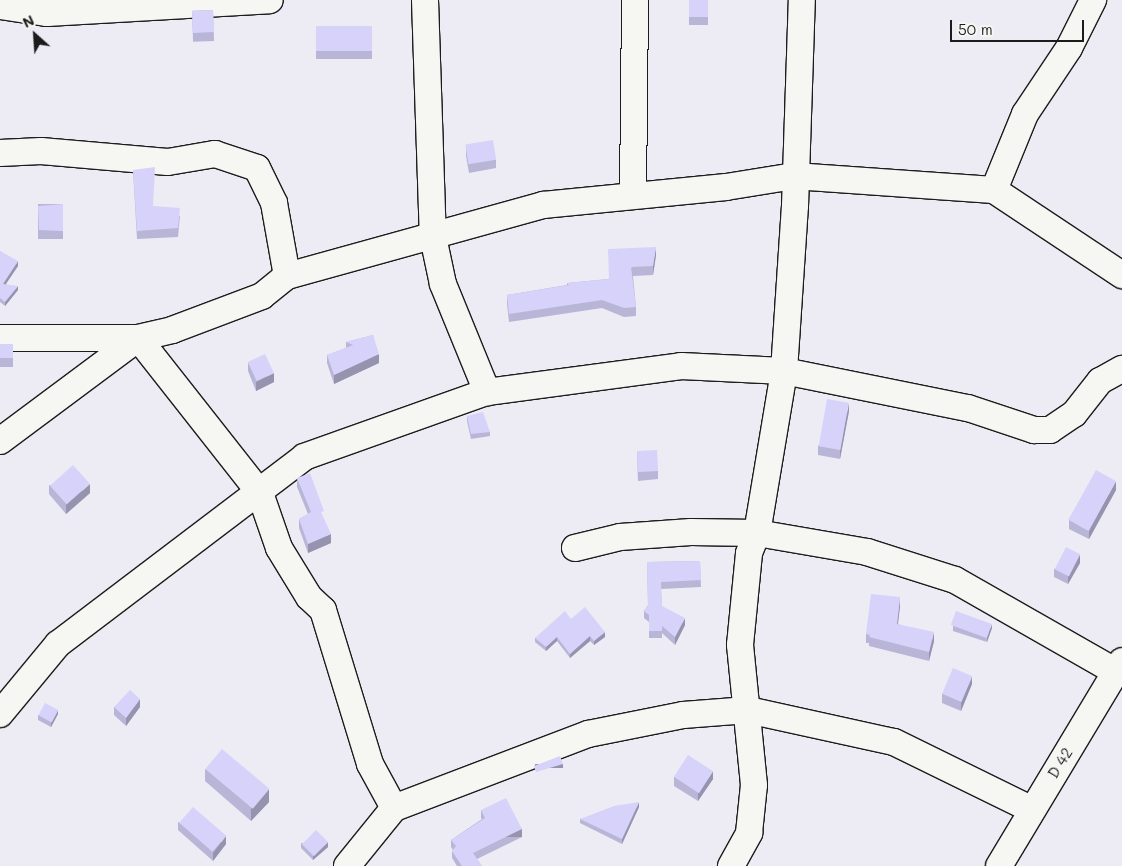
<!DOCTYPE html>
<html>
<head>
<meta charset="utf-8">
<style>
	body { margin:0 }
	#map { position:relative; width:1122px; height:866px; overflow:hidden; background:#edebf4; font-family:Mali,sans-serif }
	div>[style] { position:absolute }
	.roads { filter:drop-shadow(1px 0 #1c1c1c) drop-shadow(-1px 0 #1c1c1c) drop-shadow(0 1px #1c1c1c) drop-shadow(0 -1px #1c1c1c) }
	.minor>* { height:26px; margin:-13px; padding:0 13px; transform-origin:13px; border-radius:13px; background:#f6f6f2 }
	.wall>* { inset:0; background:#b9b5d7; transform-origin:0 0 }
	.shaded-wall>* { inset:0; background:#9693af; transform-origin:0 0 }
	.building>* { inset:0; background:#d7d2fa; transform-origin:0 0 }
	span { translate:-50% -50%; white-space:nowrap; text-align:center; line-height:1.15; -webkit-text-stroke:4px #f6f6f2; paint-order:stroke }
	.street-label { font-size:15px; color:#1c1c1c }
	.north { position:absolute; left:10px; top:10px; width:50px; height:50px; -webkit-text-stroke:4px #f6f6f2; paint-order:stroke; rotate:334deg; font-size:14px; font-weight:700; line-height:20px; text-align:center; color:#1c1c1c }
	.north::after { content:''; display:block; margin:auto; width:18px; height:22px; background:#1c1c1c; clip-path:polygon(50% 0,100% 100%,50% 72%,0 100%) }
	.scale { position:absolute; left:950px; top:20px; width:134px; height:22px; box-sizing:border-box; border:2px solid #1c1c1c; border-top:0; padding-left:6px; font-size:15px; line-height:18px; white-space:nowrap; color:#1c1c1c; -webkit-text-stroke:4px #f6f6f2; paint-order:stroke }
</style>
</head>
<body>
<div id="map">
	<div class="roads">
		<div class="minor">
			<div style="left:425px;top:0;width:237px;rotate:88.1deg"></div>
			<div style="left:433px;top:237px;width:48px;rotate:78deg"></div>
			<div style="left:443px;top:284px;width:117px;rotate:67.8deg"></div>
			<div style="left:0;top:6px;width:48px;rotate:8.5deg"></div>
			<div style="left:47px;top:13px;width:223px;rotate:-3.3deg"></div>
			<div style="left:0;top:153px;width:41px;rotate:-2.8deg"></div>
			<div style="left:41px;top:151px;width:127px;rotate:5deg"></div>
			<div style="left:168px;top:162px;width:48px;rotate:-9.7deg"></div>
			<div style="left:215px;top:154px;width:44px;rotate:18.4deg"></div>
			<div style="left:257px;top:168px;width:39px;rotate:64deg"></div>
			<div style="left:274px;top:203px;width:74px;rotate:79.9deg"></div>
			<div style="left:994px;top:190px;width:154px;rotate:33.6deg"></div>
			<div style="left:633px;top:194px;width:194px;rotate:-89.4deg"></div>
			<div style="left:0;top:338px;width:138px"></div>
			<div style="left:138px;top:338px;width:35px;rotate:-13deg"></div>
			<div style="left:172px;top:330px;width:96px;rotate:-20.7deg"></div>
			<div style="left:262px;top:296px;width:32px;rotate:-39deg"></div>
			<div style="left:287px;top:276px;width:266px;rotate:-15.5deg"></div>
			<div style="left:543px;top:205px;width:184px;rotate:-5.6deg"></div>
			<div style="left:726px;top:187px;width:69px;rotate:-9.2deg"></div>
			<div style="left:794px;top:176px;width:200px;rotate:4deg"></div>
			<div style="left:994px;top:190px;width:82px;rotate:-67.8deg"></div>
			<div style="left:1025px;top:114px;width:79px;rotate:-56.3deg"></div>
			<div style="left:1069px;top:48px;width:54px;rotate:-63.4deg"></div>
			<div style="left:0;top:441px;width:172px;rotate:-36.7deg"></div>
			<div style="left:138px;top:338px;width:197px;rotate:51.8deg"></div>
			<div style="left:260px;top:493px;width:58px;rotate:70.9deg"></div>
			<div style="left:279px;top:548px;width:57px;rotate:58.5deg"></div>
			<div style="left:309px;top:597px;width:19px;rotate:43deg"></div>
			<div style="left:323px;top:610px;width:161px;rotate:73deg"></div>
			<div style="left:370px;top:764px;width:50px;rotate:61.4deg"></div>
			<div style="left:575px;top:548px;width:46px;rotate:-13.7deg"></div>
			<div style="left:620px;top:537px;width:71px;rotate:-4deg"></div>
			<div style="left:691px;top:532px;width:66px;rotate:0.9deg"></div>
			<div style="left:757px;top:533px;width:112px;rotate:9.8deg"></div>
			<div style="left:867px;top:552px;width:92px;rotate:17.7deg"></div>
			<div style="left:955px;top:580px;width:185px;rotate:29.7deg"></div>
			<div style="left:0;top:714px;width:91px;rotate:-50.4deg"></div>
			<div style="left:58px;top:644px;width:309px;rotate:-37.2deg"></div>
			<div style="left:304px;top:457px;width:194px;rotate:-19.6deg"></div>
			<div style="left:487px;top:392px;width:196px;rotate:-7.6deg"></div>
			<div style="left:681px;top:366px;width:103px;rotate:2.8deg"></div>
			<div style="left:784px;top:371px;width:188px;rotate:11.4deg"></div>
			<div style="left:968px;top:408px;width:70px;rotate:18.4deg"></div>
			<div style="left:1034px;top:430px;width:16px"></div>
			<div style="left:1050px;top:430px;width:29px;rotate:-34deg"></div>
			<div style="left:1074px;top:414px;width:42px;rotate:-51.8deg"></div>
			<div style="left:1100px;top:381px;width:25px;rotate:-29deg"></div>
			<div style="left:347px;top:866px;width:75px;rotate:-51deg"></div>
			<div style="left:394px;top:808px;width:208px;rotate:-20.9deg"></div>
			<div style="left:588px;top:734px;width:97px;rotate:-11.3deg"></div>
			<div style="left:683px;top:715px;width:65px;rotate:-4.4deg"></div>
			<div style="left:748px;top:710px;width:149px;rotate:12.4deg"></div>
			<div style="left:894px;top:742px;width:153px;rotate:26.1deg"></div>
			<div style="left:731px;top:866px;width:38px;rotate:-61deg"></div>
			<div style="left:749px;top:833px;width:48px;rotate:-84.1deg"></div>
			<div style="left:754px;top:785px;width:141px;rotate:-95.7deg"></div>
			<div style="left:740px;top:645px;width:92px;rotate:-84.4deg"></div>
			<div style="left:749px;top:553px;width:22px;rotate:-68deg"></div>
			<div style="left:757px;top:533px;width:164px;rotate:-80.5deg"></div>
			<div style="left:784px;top:371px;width:165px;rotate:-86.2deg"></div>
			<div style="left:795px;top:206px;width:206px;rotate:-88.1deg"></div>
			<div style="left:999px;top:866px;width:239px;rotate:-59deg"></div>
		</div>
	</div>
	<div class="wall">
		<div style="left:689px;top:0;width:19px;height:25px"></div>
		<div style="left:213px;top:10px;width:31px;height:21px;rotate:88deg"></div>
		<div style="left:316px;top:26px;width:56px;height:33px"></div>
		<div style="clip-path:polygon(466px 147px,496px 160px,496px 168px,469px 173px,466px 156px)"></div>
		<div style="clip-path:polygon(133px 170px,153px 206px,180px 216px,178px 237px,137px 239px)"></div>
		<div style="left:63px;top:204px;width:35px;height:25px;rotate:90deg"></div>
		<div style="clip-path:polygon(0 251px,18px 266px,6px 284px,18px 290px,5px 306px,0 302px)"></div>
		<div style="clip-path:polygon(656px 255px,653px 275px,633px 276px,636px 307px,636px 316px,624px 317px,602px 308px,509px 322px,507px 304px,507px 295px,567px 285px,567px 283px,608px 279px)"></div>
		<div style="clip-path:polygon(373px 335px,379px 363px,334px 384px,327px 363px,327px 355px,346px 348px,346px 342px)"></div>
		<div style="left:0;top:344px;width:13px;height:23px"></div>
		<div style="clip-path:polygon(248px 362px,274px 382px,256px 391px,248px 371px)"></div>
		<div style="clip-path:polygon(849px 411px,840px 459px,818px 455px,818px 446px)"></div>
		<div style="clip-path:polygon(467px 416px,490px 432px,490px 436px,471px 439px,467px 421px)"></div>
		<div style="clip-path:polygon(637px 452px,658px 471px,658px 479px,638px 481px)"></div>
		<div style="clip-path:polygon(297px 478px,331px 543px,308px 553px,299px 528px,299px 519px,308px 514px,297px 487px)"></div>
		<div style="clip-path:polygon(49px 485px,90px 493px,66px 514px,49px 494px)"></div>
		<div style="clip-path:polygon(1116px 490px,1089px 539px,1069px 529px,1069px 520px)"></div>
		<div style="clip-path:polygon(700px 561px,701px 587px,661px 589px,662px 606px,685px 625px,675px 645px,662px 633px,662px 638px,649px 638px,649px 622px,644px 618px,644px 611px,648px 605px,647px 562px)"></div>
		<div style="clip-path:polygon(1080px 563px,1068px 584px,1054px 577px,1054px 569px)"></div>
		<div style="clip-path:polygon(900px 606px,898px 624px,934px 641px,929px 661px,869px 646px,869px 643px,866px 643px,866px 634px)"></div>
		<div style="clip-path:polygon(571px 619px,605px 637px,594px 645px,590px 641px,570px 658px,557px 641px,546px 651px,535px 642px,535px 638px)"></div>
		<div style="clip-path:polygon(953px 626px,992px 628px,987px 642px,953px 631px)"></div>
		<div style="clip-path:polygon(972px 684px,961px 711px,942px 703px,942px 694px)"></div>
		<div style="clip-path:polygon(114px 707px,140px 707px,126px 726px,114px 715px)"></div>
		<div style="clip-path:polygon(58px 714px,51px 727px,38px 720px,38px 715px)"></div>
		<div style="clip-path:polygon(205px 769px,269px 802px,251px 821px,205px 781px)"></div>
		<div style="clip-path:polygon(674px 777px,713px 779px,698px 801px,674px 786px)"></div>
		<div style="clip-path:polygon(639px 807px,622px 844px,580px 823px,580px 819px)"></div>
		<div style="clip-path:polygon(481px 810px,522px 837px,477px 859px,482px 866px,457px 866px,452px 858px,452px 851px,453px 850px,451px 847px,451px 840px,482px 819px,481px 818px)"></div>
		<div style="clip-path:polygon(178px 822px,226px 844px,213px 861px,178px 830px)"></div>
		<div style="clip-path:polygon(301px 843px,328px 847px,313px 860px,301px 848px)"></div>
	</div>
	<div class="shaded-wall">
		<div style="clip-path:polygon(656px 247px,656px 255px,653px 275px,653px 266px)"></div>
		<div style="clip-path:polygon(18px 261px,18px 266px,3px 288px,3px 284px)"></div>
		<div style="clip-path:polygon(18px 286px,18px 290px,5px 306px,5px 302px)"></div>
		<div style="clip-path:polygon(379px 354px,379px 363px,334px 384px,334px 375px)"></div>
		<div style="clip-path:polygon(274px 373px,274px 382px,256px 391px,256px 382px)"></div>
		<div style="clip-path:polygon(849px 403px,849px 411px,840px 459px,840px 450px)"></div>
		<div style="clip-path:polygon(1116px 481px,1116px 490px,1089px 539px,1089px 531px)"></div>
		<div style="clip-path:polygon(90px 484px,90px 493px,66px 514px,66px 505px)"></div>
		<div style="clip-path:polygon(331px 534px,331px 543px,308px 553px,308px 544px)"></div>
		<div style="clip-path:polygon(1080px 554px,1080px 563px,1068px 584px,1068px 576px)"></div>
		<div style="clip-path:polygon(900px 597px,900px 606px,897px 632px,897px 624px)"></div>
		<div style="clip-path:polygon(685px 618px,685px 625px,675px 645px,675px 637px)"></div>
		<div style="clip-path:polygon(992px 624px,992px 628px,987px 642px,987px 638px)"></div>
		<div style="clip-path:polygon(605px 632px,605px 637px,594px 645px,594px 641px)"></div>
		<div style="clip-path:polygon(934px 632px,934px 641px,929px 661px,929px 652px)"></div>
		<div style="clip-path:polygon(590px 636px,590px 641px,570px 658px,570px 654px)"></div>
		<div style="clip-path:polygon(557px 637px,557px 641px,546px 651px,546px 647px)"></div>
		<div style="clip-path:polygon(972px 676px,972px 684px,961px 711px,961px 702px)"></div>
		<div style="clip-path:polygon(140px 699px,140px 707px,126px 726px,126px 718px)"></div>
		<div style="clip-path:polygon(58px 710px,58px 714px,51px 727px,51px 723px)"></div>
		<div style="left:563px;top:764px;width:4px;height:28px;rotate:90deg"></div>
		<div style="clip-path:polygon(713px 771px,713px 779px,698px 801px,698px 793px)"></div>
		<div style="clip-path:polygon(269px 789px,269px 802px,251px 821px,251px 809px)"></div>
		<div style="clip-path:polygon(639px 802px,639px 807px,622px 844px,622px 839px)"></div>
		<div style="left:522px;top:829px;width:8px;height:55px;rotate:90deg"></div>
		<div style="clip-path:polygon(226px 836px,226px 844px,213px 861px,213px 853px)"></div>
		<div style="clip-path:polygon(328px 842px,328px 847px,313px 860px,313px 856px)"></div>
	</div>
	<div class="building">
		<div style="left:689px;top:0;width:19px;height:17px"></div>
		<div style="left:213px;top:10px;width:22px;height:21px;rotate:87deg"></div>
		<div style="left:316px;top:26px;width:56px;height:25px"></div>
		<div style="left:493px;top:140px;width:20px;height:28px;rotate:81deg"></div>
		<div style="clip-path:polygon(155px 167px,153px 206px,180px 208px,178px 228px,137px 231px,133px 170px)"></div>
		<div style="clip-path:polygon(63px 204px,63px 231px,39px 230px,38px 206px)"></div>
		<div style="clip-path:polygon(656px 247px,653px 266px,631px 267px,636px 307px,624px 308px,602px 300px,509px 314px,507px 295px,569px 285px,567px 283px,609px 279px,608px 249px)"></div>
		<div style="clip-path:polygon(0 251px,18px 261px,3px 284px,18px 286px,5px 302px,0 298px)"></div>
		<div style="clip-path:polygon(373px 335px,379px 354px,334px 375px,327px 355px,353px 345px,346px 342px)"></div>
		<div style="left:0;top:344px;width:13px;height:14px"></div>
		<div style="left:265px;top:354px;width:21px;height:19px;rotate:65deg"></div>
		<div style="left:827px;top:399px;width:22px;height:48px;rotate:10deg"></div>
		<div style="clip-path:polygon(483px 412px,490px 432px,471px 434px,467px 416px)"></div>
		<div style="left:657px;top:450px;width:21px;height:20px;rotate:87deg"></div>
		<div style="left:73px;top:465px;width:25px;height:31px;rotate:48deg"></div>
		<div style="left:1096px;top:470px;width:23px;height:57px;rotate:29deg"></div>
		<div style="clip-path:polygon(310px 473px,324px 511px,321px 512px,331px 534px,308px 544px,299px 519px,311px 512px,297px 478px)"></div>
		<div style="left:1066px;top:547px;width:16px;height:25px;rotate:27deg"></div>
		<div style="clip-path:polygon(700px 561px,701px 580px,661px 582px,662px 606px,685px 618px,675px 637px,662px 626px,662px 631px,649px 631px,649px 615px,644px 611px,648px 605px,647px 562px)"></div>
		<div style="clip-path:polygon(871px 594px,900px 597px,897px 624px,934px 632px,929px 652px,869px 637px,870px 635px,866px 634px)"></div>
		<div style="clip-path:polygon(585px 607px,605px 632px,594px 641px,590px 636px,570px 654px,557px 637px,546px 647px,535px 638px,565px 611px,571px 619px)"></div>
		<div style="left:956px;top:611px;width:38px;height:15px;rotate:20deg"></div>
		<div style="left:953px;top:668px;width:21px;height:28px;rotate:23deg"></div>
		<div style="clip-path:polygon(130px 690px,140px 699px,126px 718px,114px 707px)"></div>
		<div style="left:45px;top:703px;width:15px;height:14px;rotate:28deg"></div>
		<div style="left:222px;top:749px;width:62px;height:26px;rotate:40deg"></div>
		<div style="left:688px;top:755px;width:30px;height:26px;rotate:33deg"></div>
		<div style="clip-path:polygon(560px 756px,563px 764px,536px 772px,534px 766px)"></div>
		<div style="clip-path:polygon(506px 798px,522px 829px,473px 853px,482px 866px,462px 866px,452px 851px,456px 846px,451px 840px,485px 818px,481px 810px)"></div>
		<div style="clip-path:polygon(639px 802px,622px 839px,580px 819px,614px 806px)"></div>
		<div style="left:193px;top:807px;width:44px;height:21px;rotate:41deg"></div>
		<div style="left:316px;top:830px;width:17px;height:20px;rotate:45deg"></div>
	</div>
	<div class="street-label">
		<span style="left:1060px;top:763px;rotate:-58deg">D 42</span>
	</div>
	<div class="north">N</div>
	<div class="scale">50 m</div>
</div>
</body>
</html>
